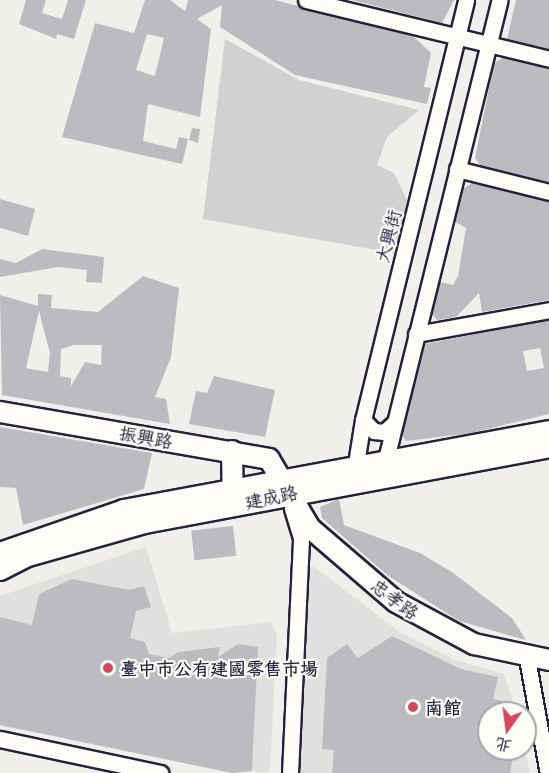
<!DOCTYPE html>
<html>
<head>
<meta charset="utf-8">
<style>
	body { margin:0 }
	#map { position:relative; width:549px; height:773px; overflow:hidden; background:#f0efec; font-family:"Playpen Sans","LXGW WenKai TC",sans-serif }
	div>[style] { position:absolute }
	.built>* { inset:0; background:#e0e0df }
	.green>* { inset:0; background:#d2d1d1 }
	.building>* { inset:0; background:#bcbcc0; transform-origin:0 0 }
	.roads { filter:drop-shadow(2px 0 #22223b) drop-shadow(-2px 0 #22223b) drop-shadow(0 2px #22223b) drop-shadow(0 -2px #22223b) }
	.minor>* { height:15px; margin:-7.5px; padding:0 7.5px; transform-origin:7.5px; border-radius:7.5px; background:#fdfcf7 }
	.major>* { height:20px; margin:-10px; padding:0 10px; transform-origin:10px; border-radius:10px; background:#fdfcf7 }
	.dots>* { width:16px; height:16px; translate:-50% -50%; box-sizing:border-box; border:3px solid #fdfcf7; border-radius:50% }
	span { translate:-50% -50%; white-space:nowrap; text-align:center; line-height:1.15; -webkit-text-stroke:4.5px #fdfcf7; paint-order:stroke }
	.street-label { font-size:18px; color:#22223b }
	.poi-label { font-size:18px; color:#22223b; font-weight:700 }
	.left { translate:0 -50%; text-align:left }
	.north { position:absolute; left:477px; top:701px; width:60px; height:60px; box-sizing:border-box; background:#fdfcf7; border:2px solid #a5a5ac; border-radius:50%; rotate:194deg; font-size:16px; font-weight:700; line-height:24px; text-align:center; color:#22223b }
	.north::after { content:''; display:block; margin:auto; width:21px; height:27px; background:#d1495b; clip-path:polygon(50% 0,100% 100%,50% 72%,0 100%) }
</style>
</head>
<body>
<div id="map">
	<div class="built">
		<div style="clip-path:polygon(146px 547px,172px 633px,271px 622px,277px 635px,270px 770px,264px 773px,0 726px,0 596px)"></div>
		<div style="clip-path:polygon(313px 566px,401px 633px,455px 660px,504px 674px,517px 713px,489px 713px,489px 749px,525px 749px,530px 773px,298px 773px,306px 570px)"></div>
	</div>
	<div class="green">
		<div style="clip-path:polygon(225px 39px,299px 80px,419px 110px,387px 137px,377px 165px,394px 173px,407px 200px,393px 253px,203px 219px)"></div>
	</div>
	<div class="building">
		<div style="clip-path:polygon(26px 0,46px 0,42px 13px,62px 19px,68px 0,86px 0,74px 39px,57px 34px,56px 39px,19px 24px)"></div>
		<div style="clip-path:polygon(evenodd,145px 0,170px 0,185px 11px,188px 0,275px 0,413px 36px,431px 53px,424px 87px,431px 88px,427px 104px,295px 75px,220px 27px,222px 5px,197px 19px,211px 29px,200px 117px,148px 104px,143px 141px,176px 149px,179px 137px,188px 139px,182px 164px,62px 137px,95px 23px,134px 33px,145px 0,147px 34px,164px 38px,155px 76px,136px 70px,147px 34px)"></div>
		<div style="clip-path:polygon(352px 0,454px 0,442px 23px)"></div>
		<div style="clip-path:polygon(516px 0,549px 0,549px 49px,507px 39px)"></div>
		<div style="clip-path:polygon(503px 58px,549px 68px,549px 182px,480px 165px,475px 158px,494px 63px)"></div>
		<div style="clip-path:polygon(192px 128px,200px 129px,198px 143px,189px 140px)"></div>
		<div style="clip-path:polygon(472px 183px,549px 201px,549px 300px,482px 312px,479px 293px,456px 317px,437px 320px,432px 314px,440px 282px,453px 285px,458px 276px,466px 228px,455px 222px,463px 189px)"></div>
		<div style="clip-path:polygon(0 199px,35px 209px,28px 236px,0 228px)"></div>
		<div style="clip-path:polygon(42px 249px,104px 257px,102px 283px,86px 282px,87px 270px,58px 267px,0 277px,0 259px,16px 263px)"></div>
		<div style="clip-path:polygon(evenodd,143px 276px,179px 288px,171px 357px,155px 397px,166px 399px,170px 424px,2px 395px,0 295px,38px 306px,38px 294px,52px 295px,51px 308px,98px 312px,143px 276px,39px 311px,50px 353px,48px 372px,26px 368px,39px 311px,143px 276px,74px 345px,102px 345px,101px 365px,85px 362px,71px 386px,71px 378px,60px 376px,61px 349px,74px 345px)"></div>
		<div style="clip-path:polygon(evenodd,549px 320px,549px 414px,472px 433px,406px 441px,402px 435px,425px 344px,549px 320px,540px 348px,544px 368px,527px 371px,523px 351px,540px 348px)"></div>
		<div style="clip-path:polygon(214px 376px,275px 390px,265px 437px,189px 424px,196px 391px,207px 393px)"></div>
		<div style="clip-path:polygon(0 427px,152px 453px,144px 489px,23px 525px,16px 488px,0 487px)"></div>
		<div style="clip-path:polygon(339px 499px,344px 525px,420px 553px,452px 572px,512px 618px,526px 640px,459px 621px,387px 575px,322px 518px,320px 507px)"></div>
		<div style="left:233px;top:526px;width:30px;height:42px;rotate:84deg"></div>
		<div style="clip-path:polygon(72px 579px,129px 590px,144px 586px,151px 607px,136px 611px,130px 638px,145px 642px,149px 654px,169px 658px,179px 652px,220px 647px,218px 657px,238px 644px,258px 647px,252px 771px,232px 773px,0 725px,0 617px,32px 625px,39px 594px)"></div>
		<div style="clip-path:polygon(392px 636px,461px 669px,498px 677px,493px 699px,503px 701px,501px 713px,489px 713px,489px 749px,514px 751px,510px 773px,332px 773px,334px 750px,322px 749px,327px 658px,347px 644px,358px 658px)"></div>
	</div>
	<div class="roads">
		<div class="minor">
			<div style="left:306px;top:0;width:250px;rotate:13.6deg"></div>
			<div style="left:457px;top:169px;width:95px;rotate:14deg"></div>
			<div style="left:416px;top:334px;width:135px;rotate:-10.2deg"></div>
			<div style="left:363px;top:420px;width:16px;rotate:45deg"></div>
			<div style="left:374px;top:431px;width:10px;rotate:6deg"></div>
			<div style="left:384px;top:432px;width:12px;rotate:-42deg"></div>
			<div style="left:386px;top:459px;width:473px;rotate:-76.1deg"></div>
			<div style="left:354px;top:476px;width:57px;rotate:-80.9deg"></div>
			<div style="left:363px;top:420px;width:432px;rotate:-76.2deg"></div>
			<div style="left:527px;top:658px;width:117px;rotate:79.7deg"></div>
			<div style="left:0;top:739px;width:164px;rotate:12deg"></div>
			<div style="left:290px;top:773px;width:235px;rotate:-87.3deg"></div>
			<div style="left:301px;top:538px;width:31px;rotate:-107deg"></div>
		</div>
		<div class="major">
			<div style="left:0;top:412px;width:273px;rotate:9.9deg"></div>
			<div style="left:269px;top:459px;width:80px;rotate:59.3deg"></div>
			<div style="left:310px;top:528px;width:113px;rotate:40.7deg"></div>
			<div style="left:396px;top:602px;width:89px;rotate:28.3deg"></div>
			<div style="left:474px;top:644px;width:77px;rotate:12deg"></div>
			<div style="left:232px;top:451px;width:39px;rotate:89deg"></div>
			<div style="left:0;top:553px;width:131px;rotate:-19.1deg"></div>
			<div style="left:124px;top:510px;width:432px;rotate:-10.5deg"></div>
			<div style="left:0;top:570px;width:28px;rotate:-27deg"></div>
			<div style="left:25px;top:557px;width:124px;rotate:-15.9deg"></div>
			<div style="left:144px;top:523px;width:412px;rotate:-10.6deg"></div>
		</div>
	</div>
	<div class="dots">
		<div style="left:108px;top:668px;background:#d1495b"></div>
		<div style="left:413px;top:707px;background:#d1495b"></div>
	</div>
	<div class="street-label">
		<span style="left:388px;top:236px;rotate:-76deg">大興街</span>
		<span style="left:146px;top:437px;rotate:10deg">振興路</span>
		<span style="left:271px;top:497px;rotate:-12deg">建成路</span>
		<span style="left:395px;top:599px;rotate:36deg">忠孝路</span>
	</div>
	<div class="poi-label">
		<span class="left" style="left:120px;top:668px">臺中市公有建國零售市場</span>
		<span class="left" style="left:425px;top:707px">南館</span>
	</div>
	<div class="north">北</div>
</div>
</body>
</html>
